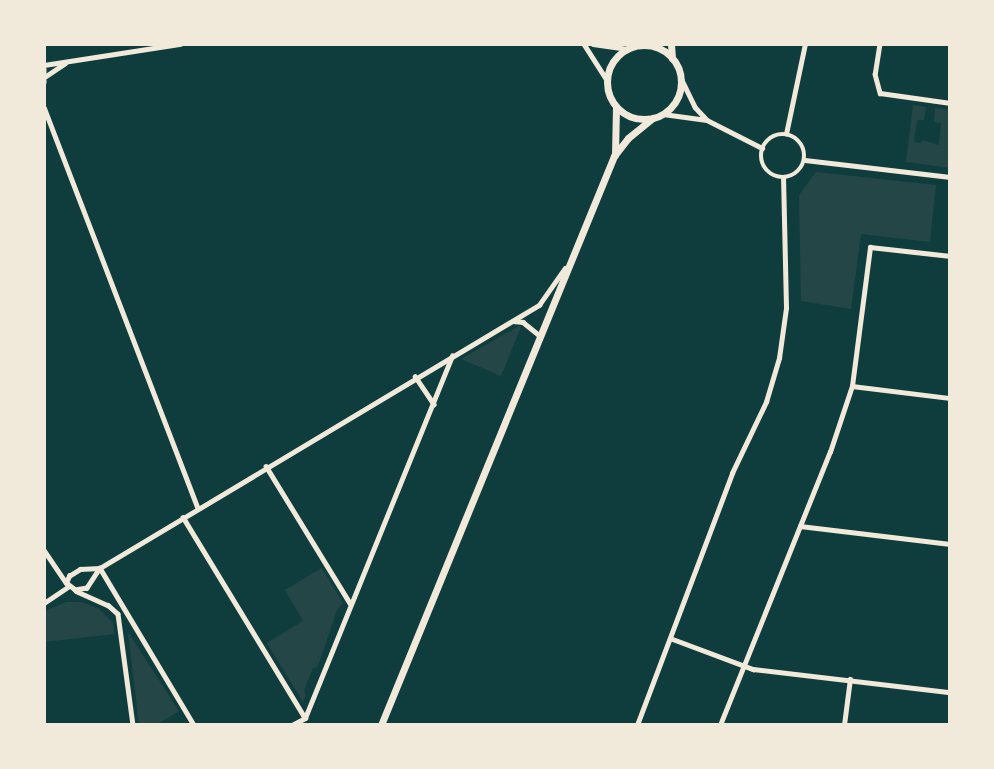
<!DOCTYPE html>
<html>
<head>
<meta charset="utf-8">
<style>
	body { margin:0 }
	#map { position:relative; width:994px; height:769px; overflow:hidden; background:#0f3d3e; font-family:"PT Sans Narrow",sans-serif }
	div>[style] { position:absolute }
	.green>* { inset:0; background:#244646 }
	.minor>* { height:4.5px; margin:-2.25px; padding:0 2.25px; transform-origin:2.25px; border-radius:2.25px; background:#f1e9da }
	.minor>.ring { margin:-2.25px; padding:0; box-sizing:content-box; background:none; border:4.5px solid #f1e9da; border-radius:50% }
	.primary>* { height:7px; margin:-3.5px; padding:0 3.5px; transform-origin:3.5px; border-radius:3.5px; background:#f1e9da }
	.primary>.ring { margin:-3.5px; padding:0; box-sizing:content-box; background:none; border:7px solid #f1e9da; border-radius:50% }
	span { translate:-50% -50%; white-space:nowrap; text-align:center; line-height:1.15; -webkit-text-stroke:6px #f1e9da; paint-order:stroke }
	.frame { position:absolute; inset:0; border:46px solid #f1e9da; pointer-events:none }
</style>
</head>
<body>
<div id="map">
	<div class="green">
		<div style="clip-path:polygon(913px 105px,926px 107px,924px 120px,917px 120px,914px 142px,921px 143px,922px 140px,939px 145px,941px 123px,934px 122px,935px 108px,950px 110px,950px 168px,906px 162px)"></div>
		<div style="clip-path:polygon(816px 172px,936px 185px,930px 242px,861px 234px,851px 309px,801px 301px,799px 195px)"></div>
		<div style="clip-path:polygon(519px 326px,521px 327px,501px 376px,461px 359px)"></div>
		<div style="clip-path:polygon(322px 568px,343px 603px,337px 610px,318px 666px,313px 668px,304px 690px,306px 695px,303px 702px,267px 643px,303px 621px,285px 590px)"></div>
		<div style="clip-path:polygon(66px 602px,81px 602px,98px 608px,113px 623px,115px 634px,44px 642px,44px 612px)"></div>
		<div style="clip-path:polygon(128px 632px,179px 711px,156px 725px,139px 725px)"></div>
	</div>
	<div class="minor">
		<div style="left:584px;top:44px;width:43px;rotate:57.4deg"></div>
		<div style="left:593px;top:44px;width:35px;rotate:8deg"></div>
		<div style="left:880px;top:44px;width:30px;rotate:99deg"></div>
		<div style="left:875px;top:74px;width:20px;rotate:75deg"></div>
		<div style="left:880px;top:93px;width:71px;rotate:8.1deg"></div>
		<div style="left:44px;top:65px;width:138px;rotate:-8.8deg"></div>
		<div style="left:44px;top:69px;width:13px;rotate:90deg"></div>
		<div style="left:46px;top:76px;width:23px;rotate:-34deg"></div>
		<div style="left:681px;top:78px;width:32px;rotate:64deg"></div>
		<div style="left:695px;top:107px;width:16px;rotate:47deg"></div>
		<div style="left:44px;top:107px;width:430px;rotate:69deg"></div>
		<div style="left:663px;top:114px;width:44px;rotate:7.8deg"></div>
		<div style="left:707px;top:120px;width:62px;rotate:27deg"></div>
		<div class="ring" style="left:761px;top:134px;width:39.5px;height:39.5px"></div>
		<div style="left:786px;top:134px;width:92px;rotate:-78.1deg"></div>
		<div style="left:805px;top:160px;width:146px;rotate:6.7deg"></div>
		<div style="left:513px;top:321px;width:10px;rotate:6deg"></div>
		<div style="left:523px;top:322px;width:21px;rotate:39deg"></div>
		<div style="left:415px;top:376px;width:34px;rotate:56deg"></div>
		<div style="left:852px;top:386px;width:99px;rotate:7deg"></div>
		<div style="left:266px;top:466px;width:161px;rotate:58.5deg"></div>
		<div style="left:183px;top:517px;width:235px;rotate:58.7deg"></div>
		<div style="left:800px;top:526px;width:151px;rotate:6.8deg"></div>
		<div style="left:44px;top:550px;width:40px;rotate:56deg"></div>
		<div style="left:100px;top:568px;width:24px;rotate:123deg"></div>
		<div style="left:87px;top:588px;width:12px;rotate:171deg"></div>
		<div style="left:75px;top:590px;width:11px;rotate:-142deg"></div>
		<div style="left:66px;top:583px;width:8px;rotate:-67deg"></div>
		<div style="left:69px;top:576px;width:13px;rotate:-32deg"></div>
		<div style="left:80px;top:569px;width:20px;rotate:-3deg"></div>
		<div style="left:100px;top:568px;width:512px;rotate:-30.93deg"></div>
		<div style="left:539px;top:305px;width:45px;rotate:-54.9deg"></div>
		<div style="left:100px;top:568px;width:183px;rotate:59.1deg"></div>
		<div style="left:76px;top:591px;width:35px;rotate:24deg"></div>
		<div style="left:108px;top:605px;width:13px;rotate:42deg"></div>
		<div style="left:118px;top:614px;width:112px;rotate:82.3deg"></div>
		<div style="left:44px;top:603px;width:29px;rotate:-34deg"></div>
		<div style="left:670px;top:638px;width:89px;rotate:20.5deg"></div>
		<div style="left:753px;top:669px;width:198px;rotate:6.7deg"></div>
		<div style="left:292px;top:725px;width:15px;rotate:-28deg"></div>
		<div style="left:305px;top:718px;width:391px;rotate:-67.9deg"></div>
		<div style="left:637px;top:725px;width:269px;rotate:-69.3deg"></div>
		<div style="left:732px;top:473px;width:79px;rotate:-64.4deg"></div>
		<div style="left:766px;top:402px;width:46px;rotate:-73.5deg"></div>
		<div style="left:779px;top:358px;width:50px;rotate:-82deg"></div>
		<div style="left:786px;top:308px;width:129px;rotate:-91.3deg"></div>
		<div style="left:720px;top:725px;width:294px;rotate:-68.1deg"></div>
		<div style="left:830px;top:452px;width:70px;rotate:-71.6deg"></div>
		<div style="left:852px;top:386px;width:140px;rotate:-82.6deg"></div>
		<div style="left:870px;top:247px;width:81px;rotate:6.4deg"></div>
		<div style="left:844px;top:725px;width:46px;rotate:-82.6deg"></div>
	</div>
	<div class="primary">
		<div style="left:671px;top:44px;width:14px;rotate:86deg"></div>
		<div class="ring" style="left:607px;top:45px;width:67px;height:67px"></div>
		<div style="left:615px;top:155px;width:48px;rotate:-88.8deg"></div>
		<div style="left:381px;top:725px;width:615px;rotate:-67.73deg"></div>
		<div style="left:614px;top:156px;width:23px;rotate:-52deg"></div>
		<div style="left:628px;top:138px;width:32px;rotate:-39deg"></div>
	</div>
	<div class="frame"></div>
</div>
</body>
</html>
